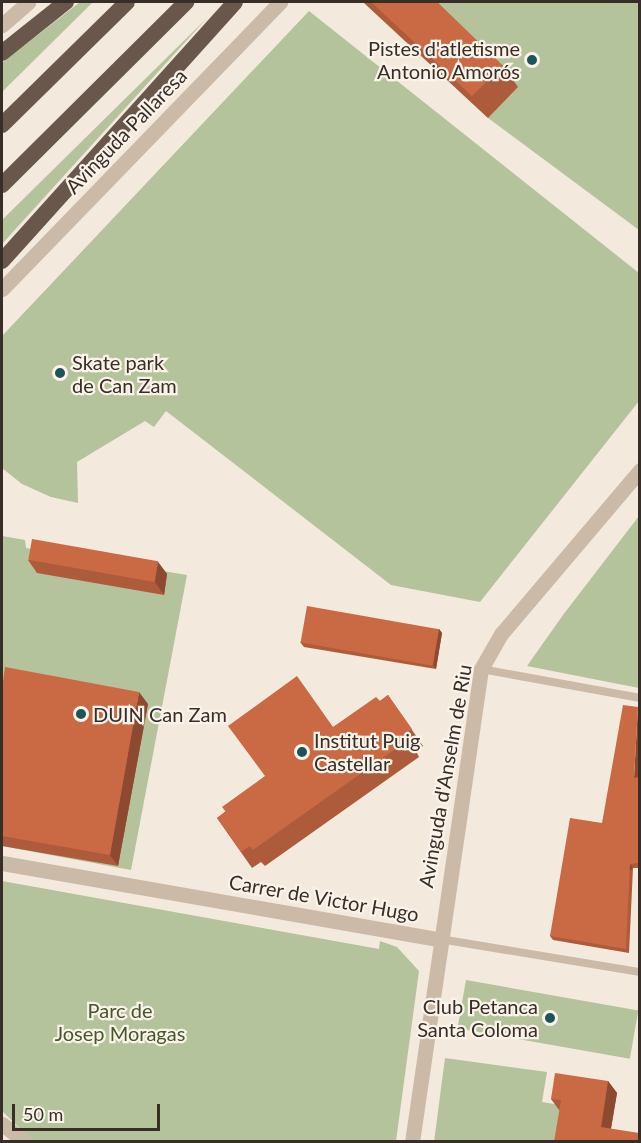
<!DOCTYPE html>
<html>
<head>
<meta charset="utf-8">
<style>
	body { margin:0 }
	#map { position:relative; width:641px; height:1143px; overflow:hidden; background:#f3e9dd; font-family:Lato,sans-serif }
	div>[style] { position:absolute }
	.green>* { inset:0; background:#b4c39c; transform-origin:0 0 }
	.service>* { height:8px; margin:-4px; padding:0 4px; transform-origin:4px; border-radius:4px; background:#ccbaa8 }
	.minor>* { height:15px; margin:-7.5px; padding:0 7.5px; transform-origin:7.5px; border-radius:7.5px; background:#ccbaa8 }
	.tertiary>* { height:15px; margin:-7.5px; padding:0 7.5px; transform-origin:7.5px; border-radius:7.5px; background:#ccbaa8 }
	.trunk>* { height:16px; margin:-8px; padding:0 8px; transform-origin:8px; border-radius:8px; background:#6a574c }
	.wall>* { inset:0; background:#ad5b3b }
	.shaded-wall>* { inset:0; background:#8d4a30; transform-origin:0 0 }
	.building>* { inset:0; background:#c96a45; transform-origin:0 0 }
	.dots>* { width:16px; height:16px; translate:-50% -50%; box-sizing:border-box; border:3px solid #faf3e9; border-radius:50% }
	span { translate:-50% -50%; white-space:nowrap; text-align:center; line-height:1.15; -webkit-text-stroke:4.5px #faf3e9; paint-order:stroke }
	.poi-label { font-size:20px; color:#382e28 }
	.right { translate:-100% -50%; text-align:right }
	.left { translate:0 -50%; text-align:left }
	.street-label { font-size:20px; color:#382e28 }
	.park-label { font-size:20px; color:#45572b }
	.frame { position:absolute; inset:0; border:3px solid #382e28; pointer-events:none }
	.scale { position:absolute; left:12px; top:1104px; width:148px; height:27px; box-sizing:border-box; border:3px solid #382e28; border-top:0; padding-left:8px; font-size:18px; line-height:21px; white-space:nowrap; color:#382e28; -webkit-text-stroke:4px #faf3e9; paint-order:stroke }
</style>
</head>
<body>
<div id="map">
	<div class="green">
		<div style="clip-path:polygon(80px 2px,93px 2px,2px 92px,2px 63px)"></div>
		<div style="clip-path:polygon(363px 2px,639px 2px,639px 230px,488px 118px)"></div>
		<div style="clip-path:polygon(309px 11px,639px 273px,639px 401px,480px 602px,391px 585px,166px 411px,154px 427px,145px 421px,77px 462px,78px 503px,51px 497px,22px 484px,2px 468px,2px 336px)"></div>
		<div style="clip-path:polygon(207px 18px,2px 244px,2px 220px)"></div>
		<div style="clip-path:polygon(639px 516px,639px 688px,527px 666px,563px 615px)"></div>
		<div style="clip-path:polygon(2px 536px,25px 540px,26px 548px,187px 575px,131px 870px,2px 846px)"></div>
		<div style="clip-path:polygon(2px 881px,379px 949px,380px 941px,397px 947px,419px 971px,396px 1141px,33px 1141px,2px 1111px)"></div>
		<div style="left:466px;top:980px;width:175px;height:49px;rotate:10deg"></div>
		<div style="clip-path:polygon(445px 1058px,547px 1072px,542px 1102px,560px 1105px,556px 1141px,434px 1142px)"></div>
	</div>
	<div class="service">
		<div style="left:481px;top:669px;width:162px;rotate:10.3deg"></div>
		<div style="left:440px;top:939px;width:203px;rotate:9.4deg"></div>
	</div>
	<div class="minor">
		<div style="left:2px;top:25px;width:35px;rotate:-41deg"></div>
		<div style="left:2px;top:289px;width:400px;rotate:-45.9deg"></div>
		<div style="left:2px;top:863px;width:444px;rotate:9.9deg"></div>
		<div style="left:412px;top:1142px;width:478px;rotate:-81.7deg"></div>
		<div style="left:481px;top:669px;width:40px;rotate:-60.3deg"></div>
		<div style="left:501px;top:634px;width:215px;rotate:-49.7deg"></div>
	</div>
	<div class="tertiary">
		<div style="left:2px;top:1124px;width:29px;rotate:38deg"></div>
	</div>
	<div class="trunk">
		<div style="left:2px;top:53px;width:82px;rotate:-38.6deg"></div>
		<div style="left:2px;top:125px;width:175px;rotate:-44.5deg"></div>
		<div style="left:2px;top:185px;width:260px;rotate:-44.8deg"></div>
		<div style="left:2px;top:261px;width:348px;rotate:-48deg"></div>
	</div>
	<div class="wall">
		<div style="clip-path:polygon(363px 2px,437px 2px,503px 66px,518px 87px,488px 118px)"></div>
		<div style="clip-path:polygon(28px 560px,158px 562px,167px 574px,164px 595px,37px 573px)"></div>
		<div style="clip-path:polygon(439px 629px,442px 633px,436px 669px,304px 647px,300px 642px)"></div>
		<div style="clip-path:polygon(2px 689px,148px 704px,118px 866px,2px 846px)"></div>
		<div style="clip-path:polygon(388px 695px,423px 746px,416px 751px,419px 757px,265px 866px,261px 862px,252px 868px,217px 818px,333px 727px,380px 701px)"></div>
		<div style="clip-path:polygon(638px 777px,639px 777px,639px 868px,633px 868px,629px 953px,553px 940px,550px 936px,602px 823px)"></div>
		<div style="clip-path:polygon(608px 1081px,617px 1093px,611px 1129px,639px 1142px,559px 1110px,551px 1099px)"></div>
	</div>
	<div class="shaded-wall">
		<div style="clip-path:polygon(158px 562px,167px 574px,164px 595px,155px 582px)"></div>
		<div style="clip-path:polygon(439px 629px,442px 633px,436px 669px,433px 665px)"></div>
		<div style="clip-path:polygon(139px 692px,148px 704px,118px 866px,110px 855px)"></div>
		<div style="clip-path:polygon(638px 707px,639px 710px,639px 745px,638px 782px,634px 778px)"></div>
		<div style="left:630px;top:864px;width:5px;height:85px;rotate:53deg"></div>
		<div style="clip-path:polygon(608px 1081px,617px 1093px,609px 1139px,601px 1127px)"></div>
	</div>
	<div class="building">
		<div style="clip-path:polygon(371px 2px,437px 2px,503px 66px,472px 96px)"></div>
		<div style="left:32px;top:539px;width:128px;height:21px;rotate:10deg"></div>
		<div style="left:307px;top:606px;width:134px;height:37px;rotate:10deg"></div>
		<div style="clip-path:polygon(5px 667px,139px 692px,110px 855px,2px 836px,2px 689px)"></div>
		<div style="clip-path:polygon(297px 676px,333px 727px,376px 697px,380px 701px,388px 695px,412px 729px,405px 735px,408px 740px,253px 850px,250px 846px,241px 852px,217px 818px,226px 812px,222px 807px,265px 776px,228px 726px)"></div>
		<div style="clip-path:polygon(623px 705px,638px 707px,634px 778px,639px 777px,639px 863px,630px 864px,626px 949px,550px 936px,570px 818px,602px 823px)"></div>
		<div style="clip-path:polygon(555px 1073px,608px 1081px,601px 1127px,639px 1133px,639px 1142px,554px 1142px,561px 1100px,551px 1099px)"></div>
	</div>
	<div class="dots">
		<div style="left:532px;top:60px;background:#1d545b"></div>
		<div style="left:60px;top:373px;background:#1d545b"></div>
		<div style="left:81px;top:714px;background:#1d545b"></div>
		<div style="left:302px;top:752px;background:#1d545b"></div>
		<div style="left:550px;top:1018px;background:#1d545b"></div>
	</div>
	<div class="poi-label">
		<span class="right" style="left:520px;top:60px">Pistes d'atletisme<br>Antonio Amorós</span>
		<span class="left" style="left:72px;top:374px">Skate park<br>de Can Zam</span>
		<span class="left" style="left:93px;top:714px">DUIN Can Zam</span>
		<span class="left" style="left:314px;top:752px">Institut Puig<br>Castellar</span>
		<span class="right" style="left:538px;top:1018px">Club Petanca<br>Santa Coloma</span>
	</div>
	<div class="street-label">
		<span style="left:126px;top:131px;rotate:-46deg">Avinguda Pallaresa</span>
		<span style="left:445px;top:776px;rotate:-80deg">Avinguda d'Anselm de Riu</span>
		<span style="left:324px;top:898px;rotate:10deg">Carrer de Victor Hugo</span>
	</div>
	<div class="park-label">
		<span style="left:120px;top:1022px">Parc de<br>Josep Moragas</span>
	</div>
	<div class="frame"></div>
	<div class="scale">50 m</div>
</div>
</body>
</html>
